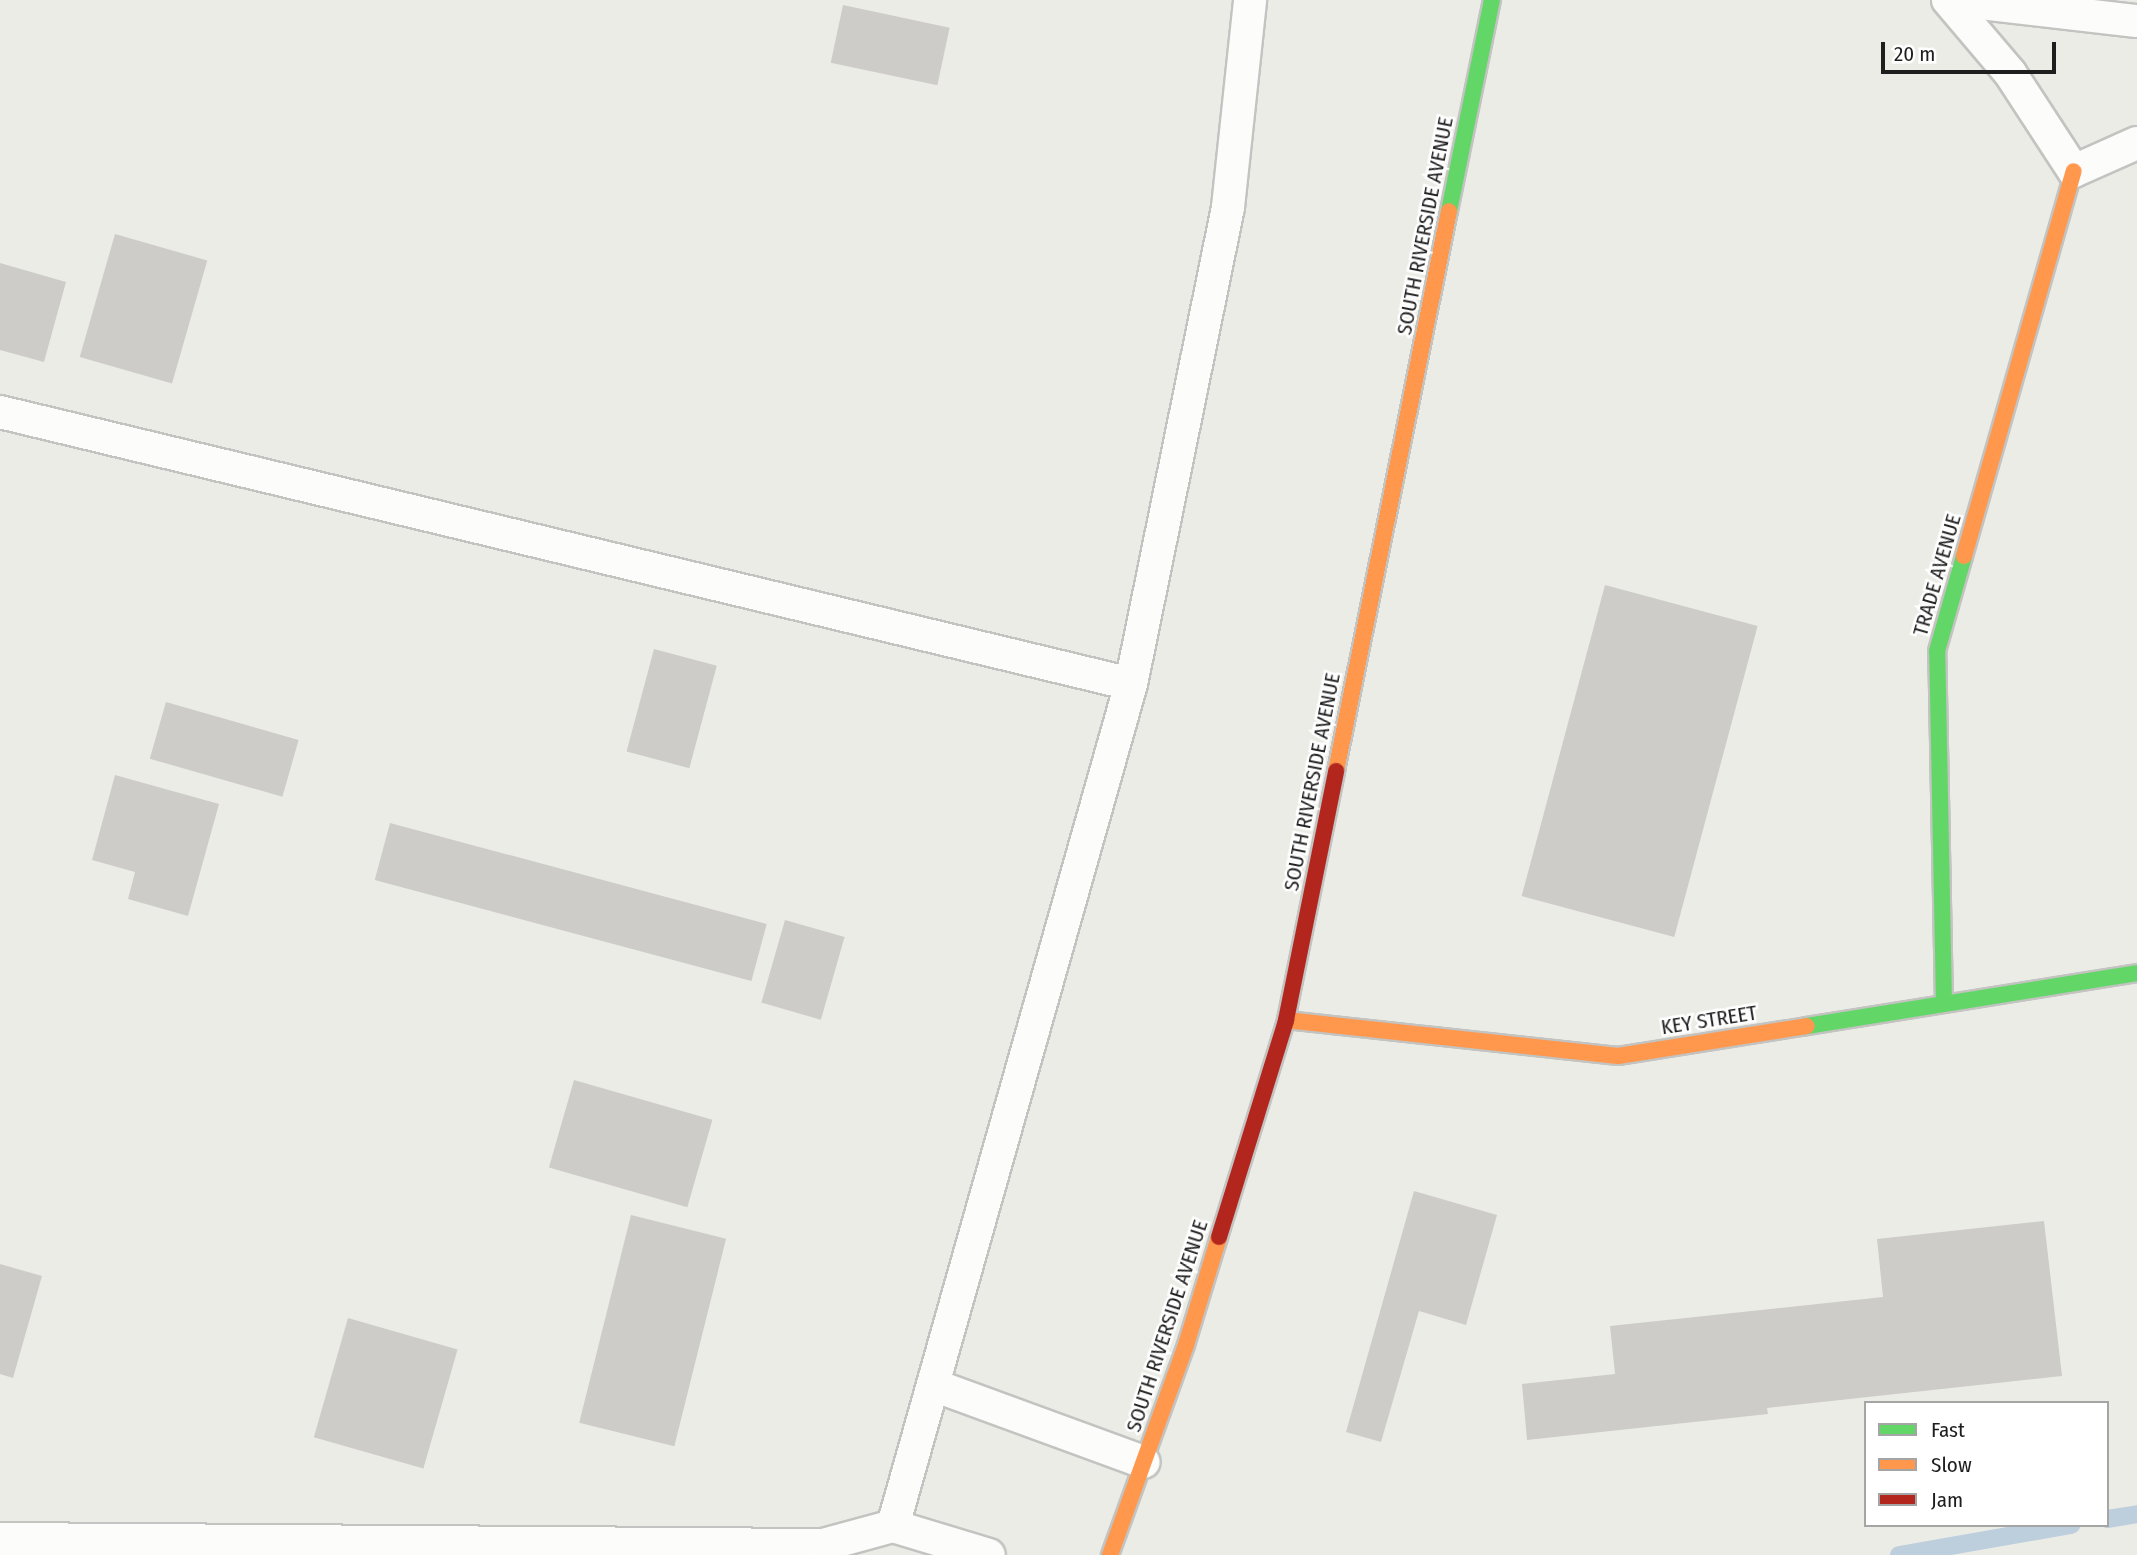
<!DOCTYPE html>
<html>
<head>
<meta charset="utf-8">
<style>
	body { margin:0 }
	#map { position:relative; width:2137px; height:1555px; overflow:hidden; background:#ecece7; font-family:"Fira Sans Condensed",sans-serif }
	div>[style] { position:absolute }
	.stream>* { height:18px; margin:-9px; padding:0 9px; transform-origin:9px; border-radius:9px; background:#bdcfdc }
	.building>* { inset:0; background:#cdccc8; transform-origin:0 0 }
	.roads { filter:drop-shadow(2px 0 #c3c3c1) drop-shadow(-2px 0 #c3c3c1) drop-shadow(0 2px #c3c3c1) drop-shadow(0 -2px #c3c3c1) }
	.lane>* { height:32px; margin:-16px; padding:0 16px; transform-origin:16px; border-radius:16px; background:#fcfcfb }
	.fast>* { height:16px; margin:-8px; padding:0 8px; transform-origin:8px; border-radius:8px; background:#63d668 }
	.slow>* { height:16px; margin:-8px; padding:0 8px; transform-origin:8px; border-radius:8px; background:#ff974d }
	.jam>* { height:16px; margin:-8px; padding:0 8px; transform-origin:8px; border-radius:8px; background:#b3261e }
	span { translate:-50% -50%; white-space:nowrap; text-align:center; line-height:1.15; -webkit-text-stroke:5px #fff; paint-order:stroke }
	.street-label { font-size:21px; color:#1e1e1e }
	.legend { position:absolute; left:1864px; top:1401px; width:245px; height:126px; box-sizing:border-box; background:#fff; border:2px solid #a5a5a5; margin:0; padding:9px 12px; list-style:none; font-size:21px; color:#1e1e1e }
	.legend li { display:flex; align-items:center; gap:14px; height:35px }
	.legend b { width:35px; border:2px solid #a5a5a5 }
	.scale { position:absolute; left:1881px; top:42px; width:175px; height:32px; box-sizing:border-box; border:4px solid #1e1e1e; border-top:0; padding-left:9px; font-size:21px; line-height:24px; white-space:nowrap; color:#1e1e1e; -webkit-text-stroke:5px #fff; paint-order:stroke }
</style>
</head>
<body>
<div id="map">
	<div class="stream">
		<div style="left:2107px;top:1519px;width:30px;rotate:-9deg"></div>
		<div style="left:1899px;top:1555px;width:175px;rotate:-9.9deg"></div>
	</div>
	<div class="building">
		<div style="left:843px;top:5px;width:109px;height:59px;rotate:12deg"></div>
		<div style="left:115px;top:234px;width:96px;height:128px;rotate:16deg"></div>
		<div style="clip-path:polygon(0 263px,66px 282px,44px 362px,0 350px)"></div>
		<div style="left:1605px;top:585px;width:158px;height:322px;rotate:15deg"></div>
		<div style="left:654px;top:649px;width:65px;height:106px;rotate:15deg"></div>
		<div style="left:166px;top:702px;width:138px;height:59px;rotate:16deg"></div>
		<div style="clip-path:polygon(115px 775px,219px 804px,188px 916px,128px 899px,135px 872px,92px 860px)"></div>
		<div style="left:390px;top:823px;width:390px;height:59px;rotate:15deg"></div>
		<div style="left:785px;top:920px;width:62px;height:86px;rotate:16deg"></div>
		<div style="left:574px;top:1080px;width:144px;height:91px;rotate:16deg"></div>
		<div style="clip-path:polygon(1414px 1191px,1497px 1215px,1466px 1325px,1419px 1311px,1381px 1442px,1346px 1432px)"></div>
		<div style="left:631px;top:1215px;width:98px;height:214px;rotate:14deg"></div>
		<div style="clip-path:polygon(2044px 1221px,2062px 1376px,1767px 1408px,1768px 1414px,1527px 1440px,1522px 1384px,1615px 1374px,1610px 1326px,1883px 1297px,1877px 1239px)"></div>
		<div style="clip-path:polygon(0 1264px,42px 1276px,13px 1378px,0 1374px)"></div>
		<div style="left:348px;top:1318px;width:114px;height:124px;rotate:16deg"></div>
	</div>
	<div class="roads">
		<div class="lane">
			<div style="left:1948px;top:0;width:96px;rotate:49.7deg"></div>
			<div style="left:2010px;top:73px;width:117px;rotate:56.9deg"></div>
			<div style="left:2074px;top:171px;width:69px;rotate:-24deg"></div>
			<div style="left:1955px;top:0;width:183px;rotate:6.6deg"></div>
			<div style="left:0;top:412px;width:1163px;rotate:13.52deg"></div>
			<div style="left:936px;top:1386px;width:221px;rotate:20.1deg"></div>
			<div style="left:893px;top:1526px;width:100px;rotate:16.8deg"></div>
			<div style="left:0;top:1539px;width:823px;rotate:0.42deg"></div>
			<div style="left:823px;top:1545px;width:73px;rotate:-15.2deg"></div>
			<div style="left:893px;top:1526px;width:875px;rotate:-74.22deg"></div>
			<div style="left:1131px;top:684px;width:487px;rotate:-78.5deg"></div>
			<div style="left:1228px;top:207px;width:208px;rotate:-83.9deg"></div>
		</div>
		<div class="fast">
			<div style="left:1449px;top:211px;width:215px;rotate:-78.5deg"></div>
			<div style="left:1944px;top:1004px;width:353px;rotate:-91.1deg"></div>
			<div style="left:1937px;top:651px;width:99px;rotate:-74.1deg"></div>
			<div style="left:1807px;top:1026px;width:334px;rotate:-9.1deg"></div>
		</div>
		<div class="slow">
			<div style="left:1964px;top:556px;width:400px;rotate:-74.1deg"></div>
			<div style="left:1336px;top:771px;width:571px;rotate:-78.59deg"></div>
			<div style="left:1286px;top:1020px;width:334px;rotate:6.2deg"></div>
			<div style="left:1618px;top:1056px;width:191px;rotate:-9deg"></div>
			<div style="left:1110px;top:1555px;width:223px;rotate:-70.1deg"></div>
			<div style="left:1186px;top:1345px;width:113px;rotate:-73deg"></div>
		</div>
		<div class="jam">
			<div style="left:1219px;top:1237px;width:227px;rotate:-72.8deg"></div>
			<div style="left:1286px;top:1020px;width:254px;rotate:-78.6deg"></div>
		</div>
	</div>
	<div class="street-label">
		<span style="left:1425px;top:226px;rotate:-79deg">SOUTH RIVERSIDE AVENUE</span>
		<span style="left:1937px;top:575px;rotate:-74deg">TRADE AVENUE</span>
		<span style="left:1312px;top:782px;rotate:-79deg">SOUTH RIVERSIDE AVENUE</span>
		<span style="left:1709px;top:1020px;rotate:-9deg">KEY STREET</span>
		<span style="left:1167px;top:1326px;rotate:-72deg">SOUTH RIVERSIDE AVENUE</span>
	</div>
	<ul class="legend">
	<li><b style="height:9px;background:#63d668"></b>Fast</li>
	<li><b style="height:9px;background:#ff974d"></b>Slow</li>
	<li><b style="height:9px;background:#b3261e"></b>Jam</li>
	</ul>
	<div class="scale">20 m</div>
</div>
</body>
</html>
